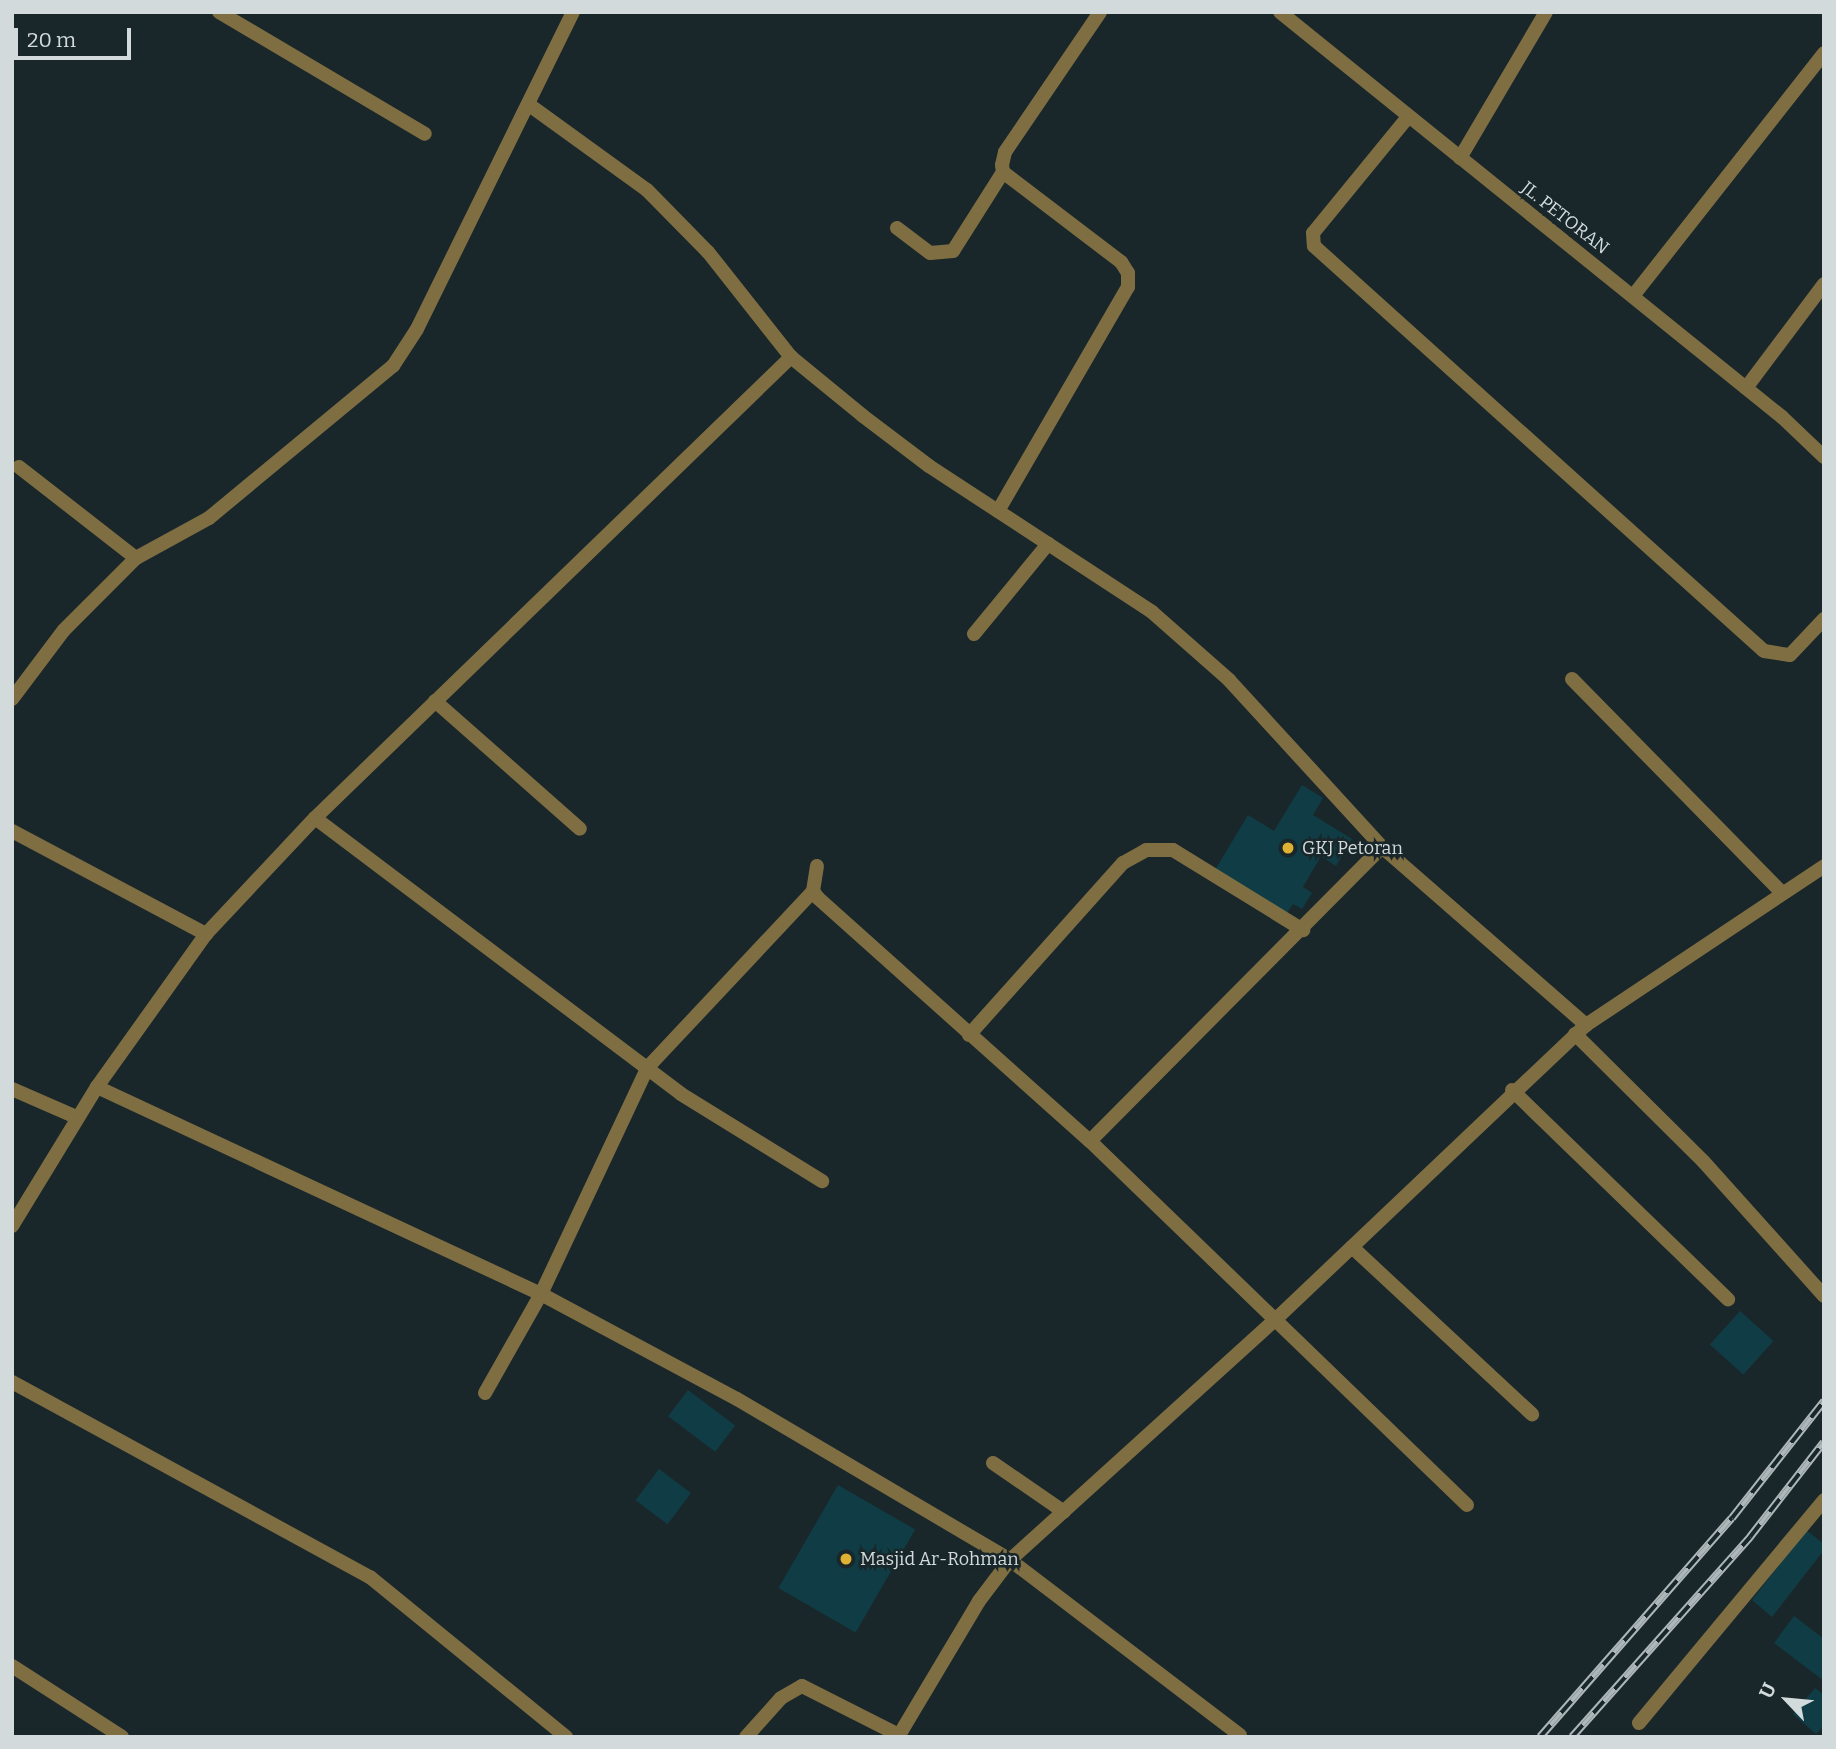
<!DOCTYPE html>
<html>
<head>
<meta charset="utf-8">
<style>
	body { margin:0 }
	#map { position:relative; width:1836px; height:1749px; overflow:hidden; background:#19272a; font-family:Bitter,serif }
	div>[style] { position:absolute }
	.building>* { inset:0; background:#103d45; transform-origin:0 0 }
	.lane>* { height:14px; margin:-7px; padding:0 7px; transform-origin:7px; border-radius:7px; background:#806e43 }
	.street>* { height:14px; margin:-7px; padding:0 7px; transform-origin:7px; border-radius:7px; background:#806e43 }
	.rail>* { height:8px; margin-top:-4px; transform-origin:0; background:repeating-linear-gradient(90deg,#19272a 0 16px,#adb7b9 0 32px); box-sizing:border-box; border-block:2px solid #adb7b9 }
	.dots>* { width:19px; height:19px; translate:-50% -50%; box-sizing:border-box; border:4px solid #19272a; border-radius:50% }
	span { translate:-50% -50%; white-space:nowrap; text-align:center; line-height:1.15; -webkit-text-stroke:5px #19272a; paint-order:stroke }
	.street-label { font-size:18px; color:#d2dadc }
	.poi-label { font-size:18px; color:#d2dadc }
	.left { translate:0 -50%; text-align:left }
	.frame { position:absolute; inset:0; border:14px solid #d2dadc; pointer-events:none }
	.north { position:absolute; left:1752px; top:1665px; width:70px; height:70px; -webkit-text-stroke:5px #19272a; paint-order:stroke; rotate:296deg; font-size:19px; font-weight:700; line-height:28px; text-align:center; color:#d2dadc }
	.north::after { content:''; display:block; margin:auto; width:24px; height:32px; background:#d2dadc; clip-path:polygon(50% 0,100% 100%,50% 72%,0 100%) }
	.scale { position:absolute; left:14px; top:28px; width:117px; height:32px; box-sizing:border-box; border:4px solid #d2dadc; border-top:0; padding-left:9px; font-size:21px; line-height:24px; white-space:nowrap; color:#d2dadc; -webkit-text-stroke:5px #19272a; paint-order:stroke }
</style>
</head>
<body>
<div id="map">
	<div class="building">
		<div style="clip-path:polygon(1302px 785px,1323px 798px,1313px 815px,1352px 839px,1336px 866px,1321px 856px,1303px 887px,1312px 893px,1302px 909px,1293px 904px,1287px 913px,1215px 870px,1248px 815px,1274px 831px)"></div>
		<div style="left:1740px;top:1311px;width:45px;height:45px;rotate:42deg"></div>
		<div style="left:688px;top:1390px;width:59px;height:33px;rotate:37deg"></div>
		<div style="left:659px;top:1469px;width:40px;height:39px;rotate:37deg"></div>
		<div style="left:838px;top:1485px;width:89px;height:119px;rotate:30deg"></div>
		<div style="clip-path:polygon(1806px 1530px,1824px 1544px,1824px 1550px,1772px 1617px,1752px 1600px)"></div>
		<div style="clip-path:polygon(1794px 1616px,1824px 1639px,1824px 1681px,1774px 1643px)"></div>
		<div style="clip-path:polygon(1815px 1688px,1824px 1695px,1824px 1726px,1816px 1734px,1793px 1714px)"></div>
	</div>
	<div class="lane">
		<div style="left:219px;top:12px;width:239px;rotate:30.6deg"></div>
		<div style="left:897px;top:228px;width:41px;rotate:37.1deg"></div>
		<div style="left:930px;top:253px;width:23px;rotate:-5deg"></div>
		<div style="left:953px;top:251px;width:93px;rotate:-57.7deg"></div>
		<div style="left:435px;top:701px;width:193px;rotate:41.4deg"></div>
		<div style="left:993px;top:1463px;width:86px;rotate:34.6deg"></div>
	</div>
	<div class="street">
		<div style="left:1280px;top:12px;width:645px;rotate:38.9deg"></div>
		<div style="left:1782px;top:417px;width:58px;rotate:43.6deg"></div>
		<div style="left:528px;top:104px;width:147px;rotate:35.9deg"></div>
		<div style="left:647px;top:190px;width:87px;rotate:45.5deg"></div>
		<div style="left:708px;top:252px;width:134px;rotate:51.7deg"></div>
		<div style="left:791px;top:357px;width:93px;rotate:39.3deg"></div>
		<div style="left:863px;top:416px;width:83px;rotate:37.1deg"></div>
		<div style="left:929px;top:466px;width:267px;rotate:33.2deg"></div>
		<div style="left:1152px;top:612px;width:103px;rotate:41.4deg"></div>
		<div style="left:1229px;top:680px;width:226px;rotate:47.5deg"></div>
		<div style="left:1382px;top:847px;width:271px;rotate:41.1deg"></div>
		<div style="left:1408px;top:117px;width:150px;rotate:129.3deg"></div>
		<div style="left:1313px;top:233px;width:13px;rotate:86deg"></div>
		<div style="left:1314px;top:246px;width:605px;rotate:41.99deg"></div>
		<div style="left:1764px;top:651px;width:26px;rotate:9deg"></div>
		<div style="left:1790px;top:655px;width:50px;rotate:-46.6deg"></div>
		<div style="left:1460px;top:158px;width:169px;rotate:-59.5deg"></div>
		<div style="left:1633px;top:296px;width:309px;rotate:-51.8deg"></div>
		<div style="left:1746px;top:388px;width:130px;rotate:-53.1deg"></div>
		<div style="left:19px;top:467px;width:148px;rotate:37.9deg"></div>
		<div style="left:998px;top:511px;width:259px;rotate:-59.9deg"></div>
		<div style="left:1128px;top:287px;width:14px;rotate:-90deg"></div>
		<div style="left:1128px;top:273px;width:13px;rotate:-122deg"></div>
		<div style="left:1121px;top:262px;width:148px;rotate:-142.7deg"></div>
		<div style="left:1003px;top:172px;width:7px;rotate:-98deg"></div>
		<div style="left:1002px;top:165px;width:13px;rotate:-77deg"></div>
		<div style="left:1005px;top:152px;width:169px;rotate:-55.8deg"></div>
		<div style="left:974px;top:634px;width:117px;rotate:-50.6deg"></div>
		<div style="left:1572px;top:679px;width:300px;rotate:45.5deg"></div>
		<div style="left:12px;top:699px;width:86px;rotate:-53deg"></div>
		<div style="left:64px;top:630px;width:102px;rotate:-45deg"></div>
		<div style="left:136px;top:558px;width:83px;rotate:-28.7deg"></div>
		<div style="left:209px;top:518px;width:239px;rotate:-39.6deg"></div>
		<div style="left:393px;top:366px;width:44px;rotate:-57deg"></div>
		<div style="left:417px;top:329px;width:353px;rotate:-63.8deg"></div>
		<div style="left:315px;top:818px;width:458px;rotate:37deg"></div>
		<div style="left:681px;top:1094px;width:166px;rotate:31.7deg"></div>
		<div style="left:12px;top:831px;width:220px;rotate:28deg"></div>
		<div style="left:206px;top:934px;width:188px;rotate:125.5deg"></div>
		<div style="left:97px;top:1087px;width:490px;rotate:25deg"></div>
		<div style="left:541px;top:1294px;width:222px;rotate:28.2deg"></div>
		<div style="left:737px;top:1399px;width:317px;rotate:30.5deg"></div>
		<div style="left:1010px;top:1560px;width:289px;rotate:37.3deg"></div>
		<div style="left:817px;top:866px;width:25px;rotate:99deg"></div>
		<div style="left:813px;top:891px;width:9px;rotate:54deg"></div>
		<div style="left:818px;top:898px;width:365px;rotate:41.8deg"></div>
		<div style="left:1090px;top:1141px;width:524px;rotate:43.99deg"></div>
		<div style="left:206px;top:934px;width:159px;rotate:-46.8deg"></div>
		<div style="left:315px;top:818px;width:663px;rotate:-44.08deg"></div>
		<div style="left:1575px;top:1034px;width:180px;rotate:44.8deg"></div>
		<div style="left:1703px;top:1161px;width:181px;rotate:48.1deg"></div>
		<div style="left:969px;top:1035px;width:231px;rotate:-48.2deg"></div>
		<div style="left:1123px;top:863px;width:26px;rotate:-29deg"></div>
		<div style="left:1146px;top:850px;width:27px"></div>
		<div style="left:1173px;top:850px;width:153px;rotate:31.6deg"></div>
		<div style="left:12px;top:1089px;width:70px;rotate:23.6deg"></div>
		<div style="left:1512px;top:1090px;width:301px;rotate:44.1deg"></div>
		<div style="left:1090px;top:1141px;width:414px;rotate:-45.2deg"></div>
		<div style="left:12px;top:1226px;width:163px;rotate:-58.6deg"></div>
		<div style="left:1352px;top:1247px;width:246px;rotate:42.9deg"></div>
		<div style="left:12px;top:1382px;width:408px;rotate:28.6deg"></div>
		<div style="left:370px;top:1577px;width:253px;rotate:39.2deg"></div>
		<div style="left:485px;top:1393px;width:114px;rotate:-60.5deg"></div>
		<div style="left:541px;top:1294px;width:251px;rotate:-64.8deg"></div>
		<div style="left:648px;top:1067px;width:241px;rotate:-46.8deg"></div>
		<div style="left:12px;top:1666px;width:131px;rotate:32.8deg"></div>
		<div style="left:1639px;top:1723px;width:290px;rotate:-50.3deg"></div>
		<div style="left:746px;top:1737px;width:52px;rotate:-48.1deg"></div>
		<div style="left:781px;top:1698px;width:24px;rotate:-30deg"></div>
		<div style="left:802px;top:1686px;width:109px;rotate:26.8deg"></div>
		<div style="left:898px;top:1737px;width:158px;rotate:-59.2deg"></div>
		<div style="left:979px;top:1601px;width:51px;rotate:-52.9deg"></div>
		<div style="left:1010px;top:1560px;width:359px;rotate:-42.2deg"></div>
		<div style="left:1276px;top:1319px;width:427px;rotate:-43.5deg"></div>
		<div style="left:1586px;top:1025px;width:286px;rotate:-33.7deg"></div>
	</div>
	<div class="rail">
		<div style="left:1540px;top:1737px;width:291px;rotate:-48.8deg"></div>
		<div style="left:1732px;top:1518px;width:149px;rotate:-51.8deg"></div>
		<div style="left:1572px;top:1737px;width:268px;rotate:-48.3deg"></div>
		<div style="left:1750px;top:1537px;width:120px;rotate:-52.1deg"></div>
	</div>
	<div class="dots">
		<div style="left:1288px;top:848px;background:#deb133"></div>
		<div style="left:846px;top:1559px;background:#deb133"></div>
	</div>
	<div class="street-label">
		<span style="left:1565px;top:218px;rotate:38deg">JL. PETORAN</span>
	</div>
	<div class="poi-label">
		<span class="left" style="left:1302px;top:848px">GKJ Petoran</span>
		<span class="left" style="left:860px;top:1559px">Masjid Ar-Rohman</span>
	</div>
	<div class="frame"></div>
	<div class="north">U</div>
	<div class="scale">20 m</div>
</div>
</body>
</html>
